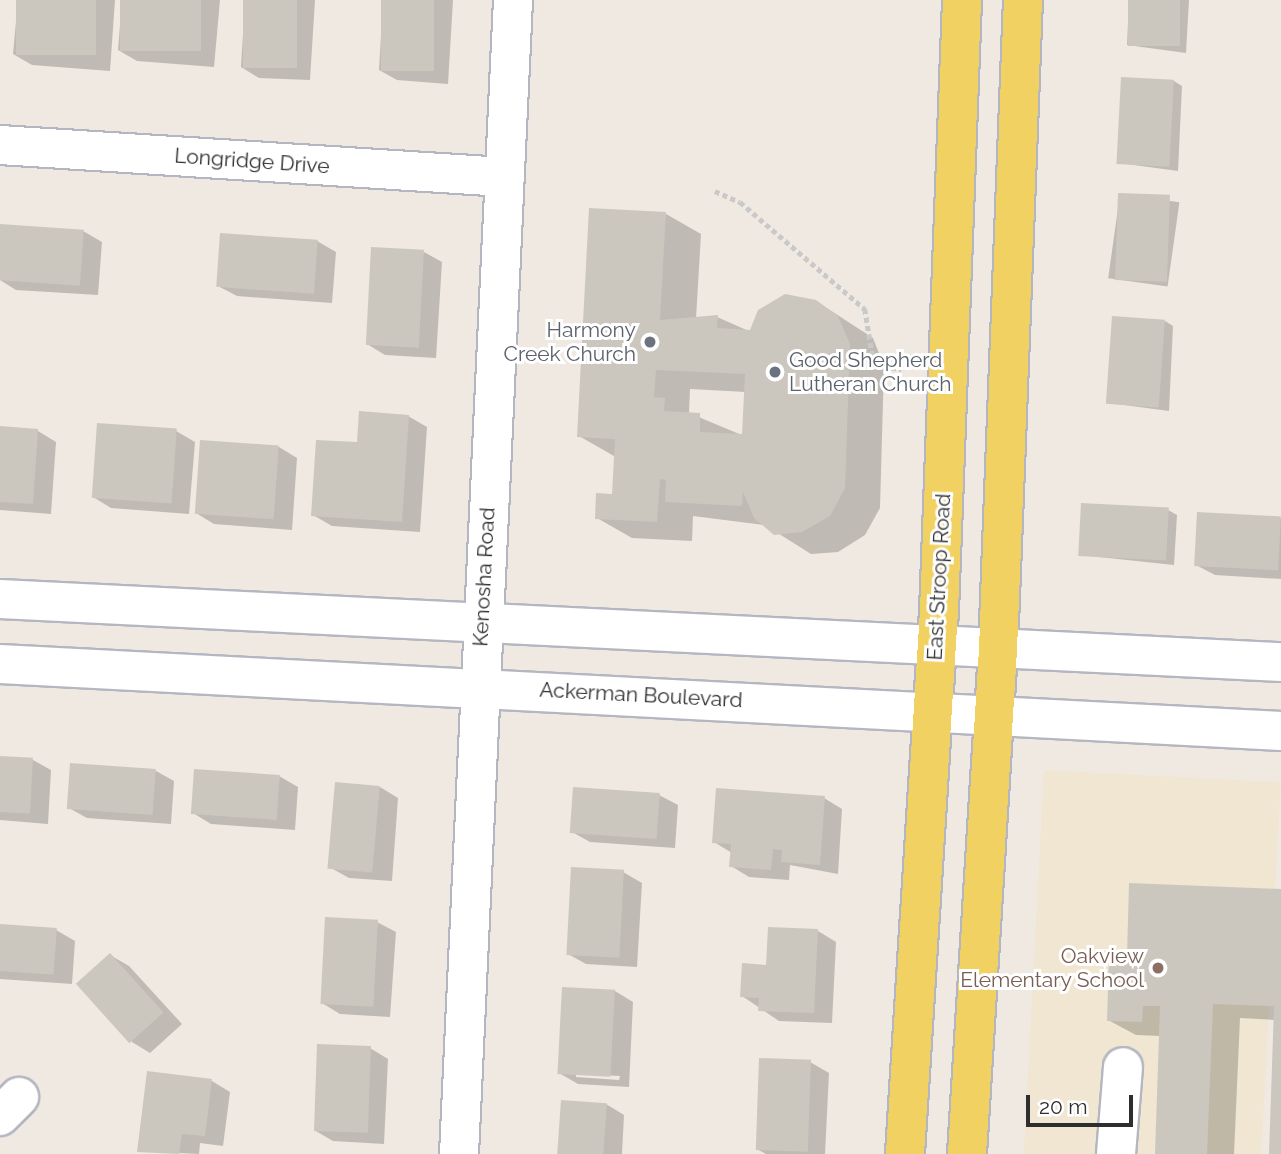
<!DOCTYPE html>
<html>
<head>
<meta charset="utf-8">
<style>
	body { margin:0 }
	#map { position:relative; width:1281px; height:1154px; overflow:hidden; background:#efe9e1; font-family:Raleway,sans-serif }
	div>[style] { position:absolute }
	.education>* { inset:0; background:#f0e6d1; transform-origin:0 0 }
	.shadow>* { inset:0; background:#0003; transform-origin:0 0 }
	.building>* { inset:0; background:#cbc7bf; transform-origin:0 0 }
	.path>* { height:4.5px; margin-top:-2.25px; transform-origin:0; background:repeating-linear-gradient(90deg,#c9c9c9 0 5px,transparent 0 8.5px) }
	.roads { filter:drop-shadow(2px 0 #b4b7c1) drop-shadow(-2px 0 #b4b7c1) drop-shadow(0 2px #b4b7c1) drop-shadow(0 -2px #b4b7c1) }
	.minor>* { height:38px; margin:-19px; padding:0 19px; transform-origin:19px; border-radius:19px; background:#fff }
	.major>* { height:38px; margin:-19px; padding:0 19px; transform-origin:19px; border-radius:19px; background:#f2d163 }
	.dots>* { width:19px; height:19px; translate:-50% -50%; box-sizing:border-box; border:4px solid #fff; border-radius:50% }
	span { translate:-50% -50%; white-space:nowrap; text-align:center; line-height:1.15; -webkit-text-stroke:6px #fff; paint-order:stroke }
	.street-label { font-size:21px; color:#2e2e2e }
	.worship-label { font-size:21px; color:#5b616d }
	.right { translate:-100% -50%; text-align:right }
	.left { translate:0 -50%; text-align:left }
	.education-label { font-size:21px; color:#785e54 }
	.scale { position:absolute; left:1026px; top:1095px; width:107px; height:32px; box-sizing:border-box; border:4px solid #2e2e2e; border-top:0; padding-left:9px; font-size:21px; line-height:24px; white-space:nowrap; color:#2e2e2e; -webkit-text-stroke:5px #fff; paint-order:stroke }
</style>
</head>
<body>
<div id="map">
	<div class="education">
		<div style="left:1044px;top:770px;width:237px;height:384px;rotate:3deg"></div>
	</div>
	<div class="shadow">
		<div style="clip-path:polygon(18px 0,115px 0,110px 71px,32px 65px,13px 54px)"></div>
		<div style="clip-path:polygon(122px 0,220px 0,214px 67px,137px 61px,118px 50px)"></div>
		<div style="clip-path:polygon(245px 0,315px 0,310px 80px,259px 78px,241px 67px)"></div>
		<div style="clip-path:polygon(383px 0,453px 0,448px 84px,397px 80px,379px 70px)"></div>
		<div style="clip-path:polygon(1129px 0,1189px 0,1186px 53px,1127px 45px)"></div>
		<div style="clip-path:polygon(1174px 81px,1182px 86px,1178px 171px,1119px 163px)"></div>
		<div style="left:1120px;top:194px;width:60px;height:85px;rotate:8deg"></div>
		<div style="clip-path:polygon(evenodd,666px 214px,701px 234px,696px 319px,717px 317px,751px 332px,816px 301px,873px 338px,884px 366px,880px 508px,865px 535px,838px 552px,811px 554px,765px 525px,693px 516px,692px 541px,632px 538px,597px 518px,614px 495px,614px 456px,579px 436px,666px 214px,690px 389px,746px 392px,744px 436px,689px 413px,690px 389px)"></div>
		<div style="clip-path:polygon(83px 231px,102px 242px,98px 295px,16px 290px,0 280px,0 235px)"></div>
		<div style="clip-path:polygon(317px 241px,336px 252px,332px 303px,237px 296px,218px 286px)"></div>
		<div style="clip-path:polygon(424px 252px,442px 262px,436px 358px,385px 355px,367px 344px)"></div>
		<div style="clip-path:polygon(1165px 321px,1173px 326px,1169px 411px,1109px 403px)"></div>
		<div style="clip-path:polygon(408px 416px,427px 427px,420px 532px,332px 526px,313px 515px,359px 444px)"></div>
		<div style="clip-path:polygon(0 428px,38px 431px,56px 442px,51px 514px,0 510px)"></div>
		<div style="clip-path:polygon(176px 431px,195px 442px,189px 514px,111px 508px,93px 497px)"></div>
		<div style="clip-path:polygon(279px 447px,297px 458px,292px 530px,214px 524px,196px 513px)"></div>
		<div style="clip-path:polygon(1168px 510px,1177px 515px,1174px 565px,1080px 555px)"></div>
		<div style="clip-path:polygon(1281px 519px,1281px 579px,1215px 575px,1196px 565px)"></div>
		<div style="clip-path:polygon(0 757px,33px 760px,51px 770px,48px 824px,0 820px)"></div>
		<div style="clip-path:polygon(156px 771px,174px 781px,171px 824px,87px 818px,69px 808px)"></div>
		<div style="clip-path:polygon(279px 776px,298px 787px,295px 830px,211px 824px,193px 813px)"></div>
		<div style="clip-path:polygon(380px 787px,398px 798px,392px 881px,349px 878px,331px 868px)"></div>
		<div style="clip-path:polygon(659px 795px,678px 805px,675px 848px,590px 842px,572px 832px)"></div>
		<div style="clip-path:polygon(824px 798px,842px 809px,838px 874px,790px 865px,789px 880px,749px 877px,731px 866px,732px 853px,714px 842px)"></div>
		<div style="clip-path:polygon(623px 872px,642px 883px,637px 967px,586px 964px,568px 954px)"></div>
		<div style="clip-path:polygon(1281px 890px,1281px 1154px,1270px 1154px,1276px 1020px,1240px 1018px,1234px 1154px,1157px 1154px,1161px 1036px,1136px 1035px,1108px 1020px,1129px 958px)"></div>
		<div style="clip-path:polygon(377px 922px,396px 932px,390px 1017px,340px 1014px,322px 1003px)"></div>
		<div style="clip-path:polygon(0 926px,56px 930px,75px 941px,72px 984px,0 979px)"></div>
		<div style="clip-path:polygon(818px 931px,836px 942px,832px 1023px,779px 1021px,742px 996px,768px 967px)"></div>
		<div style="clip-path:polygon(110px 955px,129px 966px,182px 1024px,150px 1053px,132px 1042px)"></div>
		<div style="clip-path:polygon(evenodd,564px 989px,615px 991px,633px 1002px,629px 1087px,578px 1084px,559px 1073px,564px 989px,576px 1074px,620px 1076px,619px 1080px,576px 1077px,576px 1074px)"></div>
		<div style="clip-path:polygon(370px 1048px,388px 1059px,384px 1144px,333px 1141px,314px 1130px)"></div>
		<div style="clip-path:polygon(810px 1062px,829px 1073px,825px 1154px,766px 1154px,757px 1149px)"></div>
		<div style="clip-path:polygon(212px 1081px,230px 1092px,223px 1146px,200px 1143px,199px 1154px,139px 1151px)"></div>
		<div style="clip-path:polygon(606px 1104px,624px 1115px,622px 1154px,559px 1154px)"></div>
	</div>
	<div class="building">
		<div style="left:16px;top:0;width:80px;height:55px"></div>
		<div style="left:120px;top:0;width:81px;height:51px"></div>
		<div style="left:243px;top:0;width:54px;height:68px"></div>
		<div style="left:381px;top:0;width:53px;height:71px"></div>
		<div style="left:1128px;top:0;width:52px;height:46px"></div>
		<div style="left:1121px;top:77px;width:53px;height:87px;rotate:3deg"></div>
		<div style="left:1118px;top:193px;width:52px;height:87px;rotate:2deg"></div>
		<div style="clip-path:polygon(evenodd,589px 208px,666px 212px,660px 320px,718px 315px,717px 328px,750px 330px,758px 310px,785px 294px,816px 300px,838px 316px,850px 344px,845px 488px,830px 516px,802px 532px,774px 535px,754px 518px,743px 492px,742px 506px,665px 502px,666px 480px,660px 479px,657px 522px,595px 519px,596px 493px,612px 494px,615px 439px,577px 437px,589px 208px,656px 370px,745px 374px,742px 434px,700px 432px,700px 413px,664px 411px,665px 398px,654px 397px,656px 370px)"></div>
		<div style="left:0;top:224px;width:84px;height:56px;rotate:4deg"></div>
		<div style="left:220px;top:233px;width:98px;height:54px;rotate:4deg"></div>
		<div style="left:371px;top:247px;width:53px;height:98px;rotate:3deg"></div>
		<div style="left:1112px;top:316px;width:53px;height:88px;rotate:4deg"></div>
		<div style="clip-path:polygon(359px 411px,409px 415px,402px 522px,311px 516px,316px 440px,357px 442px)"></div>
		<div style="left:97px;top:423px;width:80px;height:75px;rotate:4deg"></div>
		<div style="clip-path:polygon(0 426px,38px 429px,33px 504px,0 502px)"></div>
		<div style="left:200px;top:440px;width:79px;height:74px;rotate:4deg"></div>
		<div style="left:1081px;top:503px;width:88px;height:53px;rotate:3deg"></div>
		<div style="left:1197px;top:512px;width:84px;height:54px;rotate:3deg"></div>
		<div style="left:0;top:756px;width:33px;height:56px;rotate:3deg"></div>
		<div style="left:70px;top:763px;width:86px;height:46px;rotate:4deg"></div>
		<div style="left:194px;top:769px;width:86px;height:45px;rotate:4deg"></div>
		<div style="left:335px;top:782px;width:45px;height:87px;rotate:5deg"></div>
		<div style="left:573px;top:787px;width:87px;height:46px;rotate:4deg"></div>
		<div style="clip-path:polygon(716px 788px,825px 796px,820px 865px,781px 862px,782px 850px,773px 849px,771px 870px,729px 867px,731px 844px,712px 843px)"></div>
		<div style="left:571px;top:867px;width:53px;height:88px;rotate:3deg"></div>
		<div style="clip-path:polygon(1129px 883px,1281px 889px,1281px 1154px,1269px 1154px,1274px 1006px,1213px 1004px,1207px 1154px,1155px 1154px,1160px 1006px,1143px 1006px,1142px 1022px,1107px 1021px,1109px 956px,1127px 956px)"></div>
		<div style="left:325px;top:917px;width:53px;height:87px;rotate:3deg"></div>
		<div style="left:0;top:924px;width:57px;height:47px;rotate:4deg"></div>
		<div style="clip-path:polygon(768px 927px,818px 929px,814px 1013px,758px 1011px,759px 998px,740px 997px,742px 963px,766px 965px)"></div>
		<div style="left:110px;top:953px;width:80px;height:46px;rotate:48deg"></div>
		<div style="left:562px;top:987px;width:53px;height:87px;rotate:3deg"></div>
		<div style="left:317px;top:1044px;width:54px;height:87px;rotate:2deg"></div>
		<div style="left:759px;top:1058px;width:52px;height:92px;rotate:2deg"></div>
		<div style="clip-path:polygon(147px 1071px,212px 1079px,205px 1136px,182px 1134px,179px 1154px,137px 1152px)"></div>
		<div style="left:561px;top:1100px;width:46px;height:54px;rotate:4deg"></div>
	</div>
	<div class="path">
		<div style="left:715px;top:191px;width:27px;rotate:24deg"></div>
		<div style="left:740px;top:202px;width:165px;rotate:40.6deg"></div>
		<div style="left:865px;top:309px;width:57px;rotate:80.9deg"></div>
		<div style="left:849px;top:362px;width:53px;rotate:7.5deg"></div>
	</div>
	<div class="roads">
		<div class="minor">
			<div style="left:0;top:145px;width:505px;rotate:3.63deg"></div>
			<div style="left:0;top:599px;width:1283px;rotate:2.82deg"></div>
			<div style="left:0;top:664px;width:1283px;rotate:2.99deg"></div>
			<div style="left:0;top:1116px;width:27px;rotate:-45deg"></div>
			<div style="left:459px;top:1154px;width:1155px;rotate:-87.32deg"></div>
			<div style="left:1116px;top:1154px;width:87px;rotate:-85.4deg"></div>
		</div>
		<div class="major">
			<div style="left:905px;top:1154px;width:544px;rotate:-86.42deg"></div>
			<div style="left:939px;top:611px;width:611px;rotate:-87.84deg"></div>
			<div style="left:967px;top:1154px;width:505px;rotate:-86.48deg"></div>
			<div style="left:998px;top:650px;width:650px;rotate:-87.8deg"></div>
		</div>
	</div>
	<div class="dots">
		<div style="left:650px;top:342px;background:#6b7280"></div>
		<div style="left:775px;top:372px;background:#6b7280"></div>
		<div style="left:1158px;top:968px;background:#8d6e63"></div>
	</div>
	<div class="street-label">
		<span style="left:252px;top:161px;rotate:4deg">Longridge Drive</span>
		<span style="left:484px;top:577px;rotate:-87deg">Kenosha Road</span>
		<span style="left:939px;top:577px;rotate:-87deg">East Stroop Road</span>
		<span style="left:641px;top:695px;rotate:3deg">Ackerman Boulevard</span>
	</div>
	<div class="worship-label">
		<span class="right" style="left:636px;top:342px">Harmony<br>Creek Church</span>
		<span class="left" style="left:789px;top:372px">Good Shepherd<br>Lutheran Church</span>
	</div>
	<div class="education-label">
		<span class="right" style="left:1144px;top:968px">Oakview<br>Elementary School</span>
	</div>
	<div class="scale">20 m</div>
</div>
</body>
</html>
